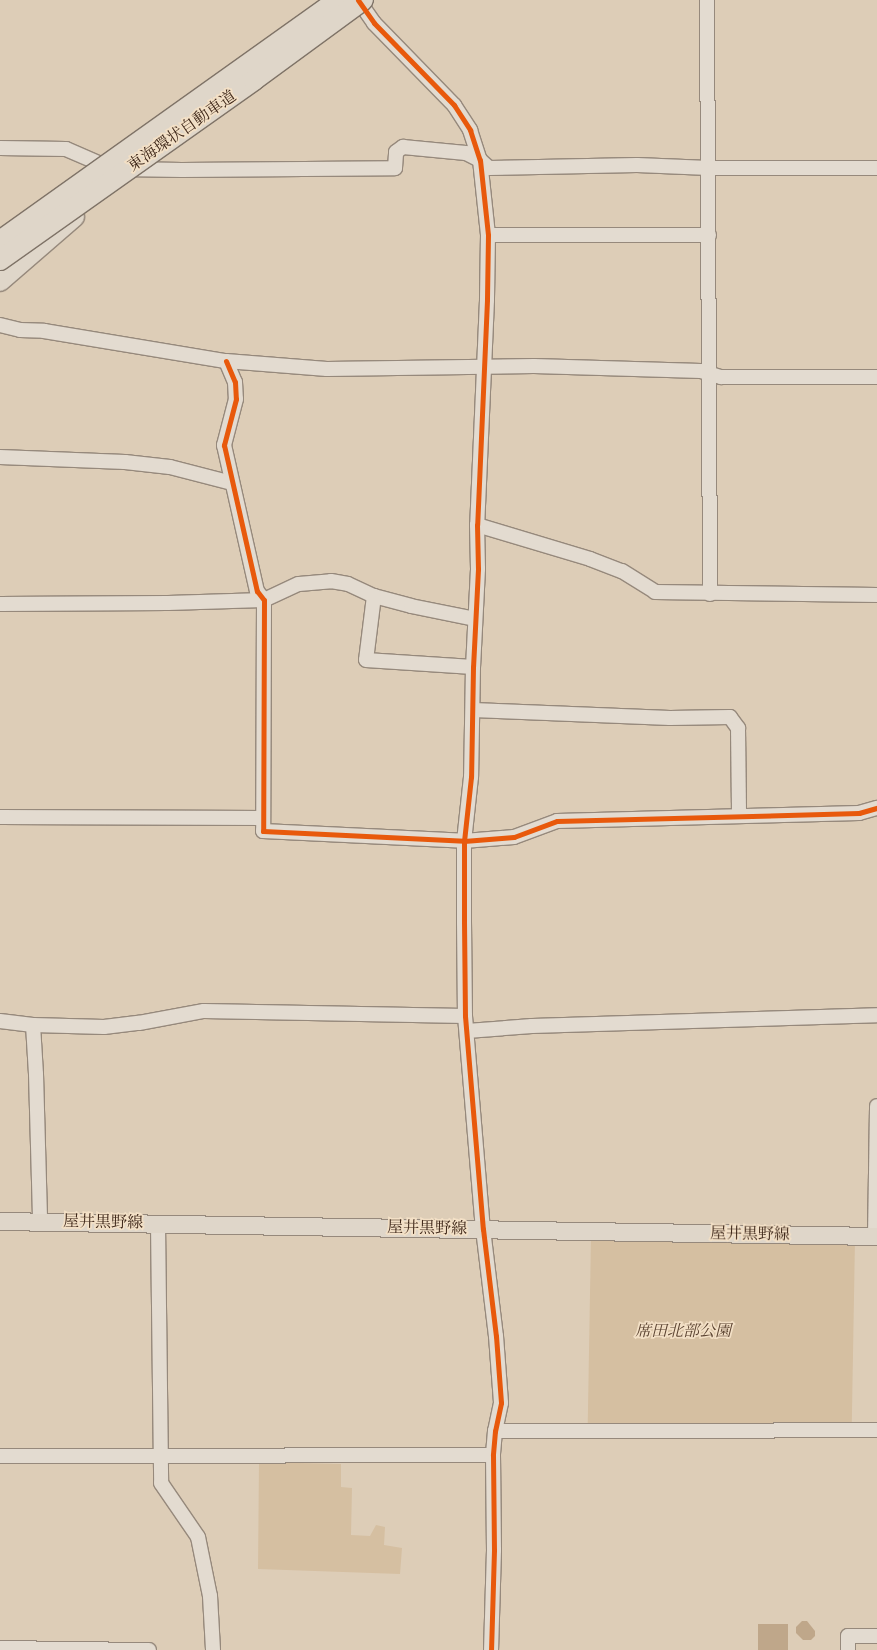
<!DOCTYPE html>
<html>
<head>
<meta charset="utf-8">
<style>
	body { margin:0 }
	#map { position:relative; width:877px; height:1650px; overflow:hidden; background:#ddcdb7; font-family:Alegreya,"Noto Serif JP",serif }
	div>[style] { position:absolute }
	.green>* { inset:0; background:#d5bfa1; transform-origin:0 0 }
	.water>* { inset:0; background:#bfa78a; transform-origin:0 0 }
	.roads { filter:drop-shadow(1px 0 #96897c) drop-shadow(-1px 0 #96897c) drop-shadow(0 1px #96897c) drop-shadow(0 -1px #96897c) }
	.minor>* { height:14px; margin:-7px; padding:0 7px; transform-origin:7px; border-radius:7px; background:#e3dbd0 }
	.major>* { height:17px; margin:-8.5px; padding:0 8.5px; transform-origin:8.5px; border-radius:8.5px; background:#dfd6c9 }
	.highway>* { height:20px; margin:-10px; padding:0 10px; transform-origin:10px; border-radius:10px; background:#dfd6c9 }
	.bridges { filter:drop-shadow(1px 0 #7f7367) drop-shadow(-1px 0 #7f7367) drop-shadow(0 1px #7f7367) drop-shadow(0 -1px #7f7367) }
	.highway-bridge>* { height:20px; margin:-10px; padding:0 10px; transform-origin:10px; border-radius:10px; background:#dfd6c9 }
	.cycleway>* { height:5px; margin:-2.5px; padding:0 2.5px; transform-origin:2.5px; border-radius:2.5px; background:#e8590c }
	span { translate:-50% -50%; white-space:nowrap; text-align:center; line-height:1.15; -webkit-text-stroke:3.5px #f3e0c6; paint-order:stroke }
	.street-label { font-size:16px; color:#3e2719 }
	.park-label { font-size:16px; color:#5b4331; font-style:italic }
</style>
</head>
<body>
<div id="map">
	<div class="green">
		<div style="left:591px;top:1237px;width:264px;height:186px;rotate:1deg"></div>
		<div style="clip-path:polygon(259px 1462px,341px 1464px,341px 1487px,352px 1488px,351px 1535px,370px 1536px,376px 1525px,385px 1527px,384px 1545px,402px 1548px,400px 1574px,258px 1569px)"></div>
	</div>
	<div class="water">
		<div style="clip-path:polygon(802px 1621px,807px 1621px,815px 1631px,815px 1636px,811px 1640px,803px 1640px,796px 1633px,796px 1627px)"></div>
		<div style="left:758px;top:1624px;width:30px;height:26px"></div>
	</div>
	<div class="roads">
		<div class="minor">
			<div style="left:358px;top:0;width:28px;rotate:55deg"></div>
			<div style="left:374px;top:23px;width:115px;rotate:45.7deg"></div>
			<div style="left:454px;top:105px;width:30px;rotate:57deg"></div>
			<div style="left:470px;top:130px;width:32px;rotate:72deg"></div>
			<div style="left:480px;top:160px;width:75px;rotate:83.9deg"></div>
			<div style="left:488px;top:235px;width:65px;rotate:90.9deg"></div>
			<div style="left:487px;top:300px;width:225px;rotate:92.5deg"></div>
			<div style="left:477px;top:525px;width:44px;rotate:88.7deg"></div>
			<div style="left:478px;top:569px;width:98px;rotate:92.9deg"></div>
			<div style="left:473px;top:667px;width:110px;rotate:91deg"></div>
			<div style="left:471px;top:777px;width:64px;rotate:96.2deg"></div>
			<div style="left:464px;top:841px;width:81px;rotate:90deg"></div>
			<div style="left:464px;top:922px;width:94px;rotate:89.4deg"></div>
			<div style="left:465px;top:1016px;width:214px;rotate:85.2deg"></div>
			<div style="left:483px;top:1229px;width:108px;rotate:83.1deg"></div>
			<div style="left:496px;top:1336px;width:67px;rotate:85.7deg"></div>
			<div style="left:501px;top:1403px;width:29px;rotate:102deg"></div>
			<div style="left:495px;top:1431px;width:24px;rotate:95deg"></div>
			<div style="left:493px;top:1455px;width:95px;rotate:89.4deg"></div>
			<div style="left:494px;top:1550px;width:100px;rotate:91.7deg"></div>
			<div style="left:707px;top:0;width:594px;rotate:89.71deg"></div>
			<div style="left:0;top:148px;width:66px;rotate:0.9deg"></div>
			<div style="left:66px;top:149px;width:40px;rotate:23.4deg"></div>
			<div style="left:103px;top:165px;width:19px;rotate:12deg"></div>
			<div style="left:122px;top:169px;width:60px;rotate:1deg"></div>
			<div style="left:182px;top:170px;width:213px;rotate:-0.5deg"></div>
			<div style="left:395px;top:168px;width:16px;rotate:-86deg"></div>
			<div style="left:396px;top:152px;width:9px;rotate:-36deg"></div>
			<div style="left:403px;top:147px;width:63px;rotate:5.4deg"></div>
			<div style="left:466px;top:153px;width:16px;rotate:27deg"></div>
			<div style="left:480px;top:160px;width:12px;rotate:42deg"></div>
			<div style="left:489px;top:168px;width:148px;rotate:-1.2deg"></div>
			<div style="left:637px;top:165px;width:72px;rotate:2.4deg"></div>
			<div style="left:709px;top:168px;width:168px"></div>
			<div style="left:488px;top:235px;width:221px"></div>
			<div style="left:0;top:325px;width:21px;rotate:14deg"></div>
			<div style="left:20px;top:330px;width:24px;rotate:2deg"></div>
			<div style="left:44px;top:331px;width:184px;rotate:9.4deg"></div>
			<div style="left:226px;top:361px;width:101px;rotate:4.5deg"></div>
			<div style="left:327px;top:369px;width:207px;rotate:-0.8deg"></div>
			<div style="left:534px;top:366px;width:167px;rotate:1.7deg"></div>
			<div style="left:701px;top:371px;width:21px;rotate:17deg"></div>
			<div style="left:721px;top:377px;width:156px"></div>
			<div style="left:226px;top:361px;width:23px;rotate:67deg"></div>
			<div style="left:235px;top:382px;width:17px;rotate:87deg"></div>
			<div style="left:236px;top:399px;width:48px;rotate:104.6deg"></div>
			<div style="left:224px;top:445px;width:150px;rotate:77.3deg"></div>
			<div style="left:257px;top:591px;width:11px;rotate:52deg"></div>
			<div style="left:264px;top:600px;width:231px;rotate:90.2deg"></div>
			<div style="left:263px;top:831px;width:201px;rotate:2.8deg"></div>
			<div style="left:464px;top:841px;width:50px;rotate:-4.6deg"></div>
			<div style="left:514px;top:837px;width:46px;rotate:-20.4deg"></div>
			<div style="left:557px;top:821px;width:302px;rotate:-1.5deg"></div>
			<div style="left:859px;top:813px;width:19px;rotate:-16deg"></div>
			<div style="left:0;top:457px;width:125px;rotate:2.3deg"></div>
			<div style="left:125px;top:462px;width:45px;rotate:6.3deg"></div>
			<div style="left:170px;top:467px;width:64px;rotate:14.5deg"></div>
			<div style="left:477px;top:525px;width:118px;rotate:16.7deg"></div>
			<div style="left:590px;top:559px;width:34px;rotate:21deg"></div>
			<div style="left:622px;top:571px;width:39px;rotate:32deg"></div>
			<div style="left:655px;top:592px;width:222px;rotate:0.8deg"></div>
			<div style="left:374px;top:596px;width:38px;rotate:15deg"></div>
			<div style="left:411px;top:606px;width:65px;rotate:11.5deg"></div>
			<div style="left:0;top:604px;width:168px;rotate:-0.3deg"></div>
			<div style="left:168px;top:603px;width:96px;rotate:-1.8deg"></div>
			<div style="left:264px;top:600px;width:38px;rotate:-25deg"></div>
			<div style="left:299px;top:584px;width:32px;rotate:-5deg"></div>
			<div style="left:331px;top:581px;width:17px;rotate:10deg"></div>
			<div style="left:348px;top:584px;width:29px;rotate:25deg"></div>
			<div style="left:374px;top:596px;width:64px;rotate:97.1deg"></div>
			<div style="left:366px;top:660px;width:107px;rotate:3.7deg"></div>
			<div style="left:473px;top:710px;width:197px;rotate:2.3deg"></div>
			<div style="left:670px;top:718px;width:60px;rotate:-1deg"></div>
			<div style="left:730px;top:717px;width:14px;rotate:54deg"></div>
			<div style="left:738px;top:728px;width:88px;rotate:89.3deg"></div>
			<div style="left:0;top:817px;width:263px;rotate:0.2deg"></div>
			<div style="left:0;top:1021px;width:33px;rotate:7deg"></div>
			<div style="left:33px;top:1025px;width:71px;rotate:1.6deg"></div>
			<div style="left:104px;top:1027px;width:35px;rotate:-7deg"></div>
			<div style="left:139px;top:1023px;width:66px;rotate:-10.5deg"></div>
			<div style="left:204px;top:1011px;width:261px;rotate:1.1deg"></div>
			<div style="left:33px;top:1025px;width:49px;rotate:86.5deg"></div>
			<div style="left:36px;top:1074px;width:147px;rotate:88.4deg"></div>
			<div style="left:467px;top:1031px;width:65px;rotate:-4.4deg"></div>
			<div style="left:532px;top:1026px;width:345px;rotate:-1.8deg"></div>
			<div style="left:158px;top:1224px;width:259px;rotate:89.3deg"></div>
			<div style="left:161px;top:1483px;width:65px;rotate:55.6deg"></div>
			<div style="left:198px;top:1537px;width:60px;rotate:78.5deg"></div>
			<div style="left:210px;top:1596px;width:54px;rotate:86.8deg"></div>
			<div style="left:875px;top:1236px;width:130px;rotate:-89.1deg"></div>
			<div style="left:495px;top:1431px;width:382px;rotate:-0.1deg"></div>
			<div style="left:0;top:1456px;width:493px;rotate:-0.1deg"></div>
			<div style="left:0;top:1648px;width:149px;rotate:0.8deg"></div>
			<div style="left:848px;top:1650px;width:14px;rotate:-90deg"></div>
			<div style="left:848px;top:1636px;width:29px"></div>
		</div>
		<div class="major">
			<div style="left:0;top:1221px;width:877px;rotate:0.98deg"></div>
		</div>
		<div class="highway">
			<div style="left:0;top:281px;width:98px;rotate:-40.9deg"></div>
		</div>
	</div>
	<div class="bridges">
		<div class="highway-bridge">
			<div style="left:0;top:241px;width:415px;rotate:-35.5deg"></div>
			<div style="left:0;top:260px;width:311px;rotate:-35.3deg"></div>
			<div style="left:254px;top:80px;width:135px;rotate:-36.3deg"></div>
		</div>
	</div>
	<div class="cycleway">
		<div style="left:358px;top:0;width:28px;rotate:55deg"></div>
		<div style="left:374px;top:23px;width:115px;rotate:45.7deg"></div>
		<div style="left:454px;top:105px;width:30px;rotate:57deg"></div>
		<div style="left:470px;top:130px;width:32px;rotate:72deg"></div>
		<div style="left:480px;top:160px;width:75px;rotate:83.9deg"></div>
		<div style="left:488px;top:235px;width:65px;rotate:90.9deg"></div>
		<div style="left:487px;top:300px;width:225px;rotate:92.5deg"></div>
		<div style="left:477px;top:525px;width:44px;rotate:88.7deg"></div>
		<div style="left:478px;top:569px;width:98px;rotate:92.9deg"></div>
		<div style="left:473px;top:667px;width:110px;rotate:91deg"></div>
		<div style="left:471px;top:777px;width:64px;rotate:96.2deg"></div>
		<div style="left:464px;top:841px;width:81px;rotate:90deg"></div>
		<div style="left:464px;top:922px;width:94px;rotate:89.4deg"></div>
		<div style="left:465px;top:1016px;width:214px;rotate:85.2deg"></div>
		<div style="left:483px;top:1229px;width:108px;rotate:83.1deg"></div>
		<div style="left:496px;top:1336px;width:67px;rotate:85.7deg"></div>
		<div style="left:501px;top:1403px;width:29px;rotate:102deg"></div>
		<div style="left:495px;top:1431px;width:24px;rotate:95deg"></div>
		<div style="left:493px;top:1455px;width:95px;rotate:89.4deg"></div>
		<div style="left:494px;top:1550px;width:100px;rotate:91.7deg"></div>
		<div style="left:226px;top:361px;width:23px;rotate:67deg"></div>
		<div style="left:235px;top:382px;width:17px;rotate:87deg"></div>
		<div style="left:236px;top:399px;width:48px;rotate:104.6deg"></div>
		<div style="left:224px;top:445px;width:150px;rotate:77.3deg"></div>
		<div style="left:257px;top:591px;width:11px;rotate:52deg"></div>
		<div style="left:264px;top:600px;width:231px;rotate:90.2deg"></div>
		<div style="left:263px;top:831px;width:201px;rotate:2.8deg"></div>
		<div style="left:464px;top:841px;width:50px;rotate:-4.6deg"></div>
		<div style="left:514px;top:837px;width:46px;rotate:-20.4deg"></div>
		<div style="left:557px;top:821px;width:302px;rotate:-1.5deg"></div>
		<div style="left:859px;top:813px;width:19px;rotate:-16deg"></div>
	</div>
	<div class="street-label">
		<span style="left:182px;top:131px;rotate:-35deg">東海環状自動車道</span>
		<span style="left:103px;top:1222px;rotate:1deg">屋井黒野線</span>
		<span style="left:427px;top:1228px;rotate:1deg">屋井黒野線</span>
		<span style="left:750px;top:1234px;rotate:1deg">屋井黒野線</span>
	</div>
	<div class="park-label">
		<span style="left:683px;top:1331px">席田北部公園</span>
	</div>
</div>
</body>
</html>
